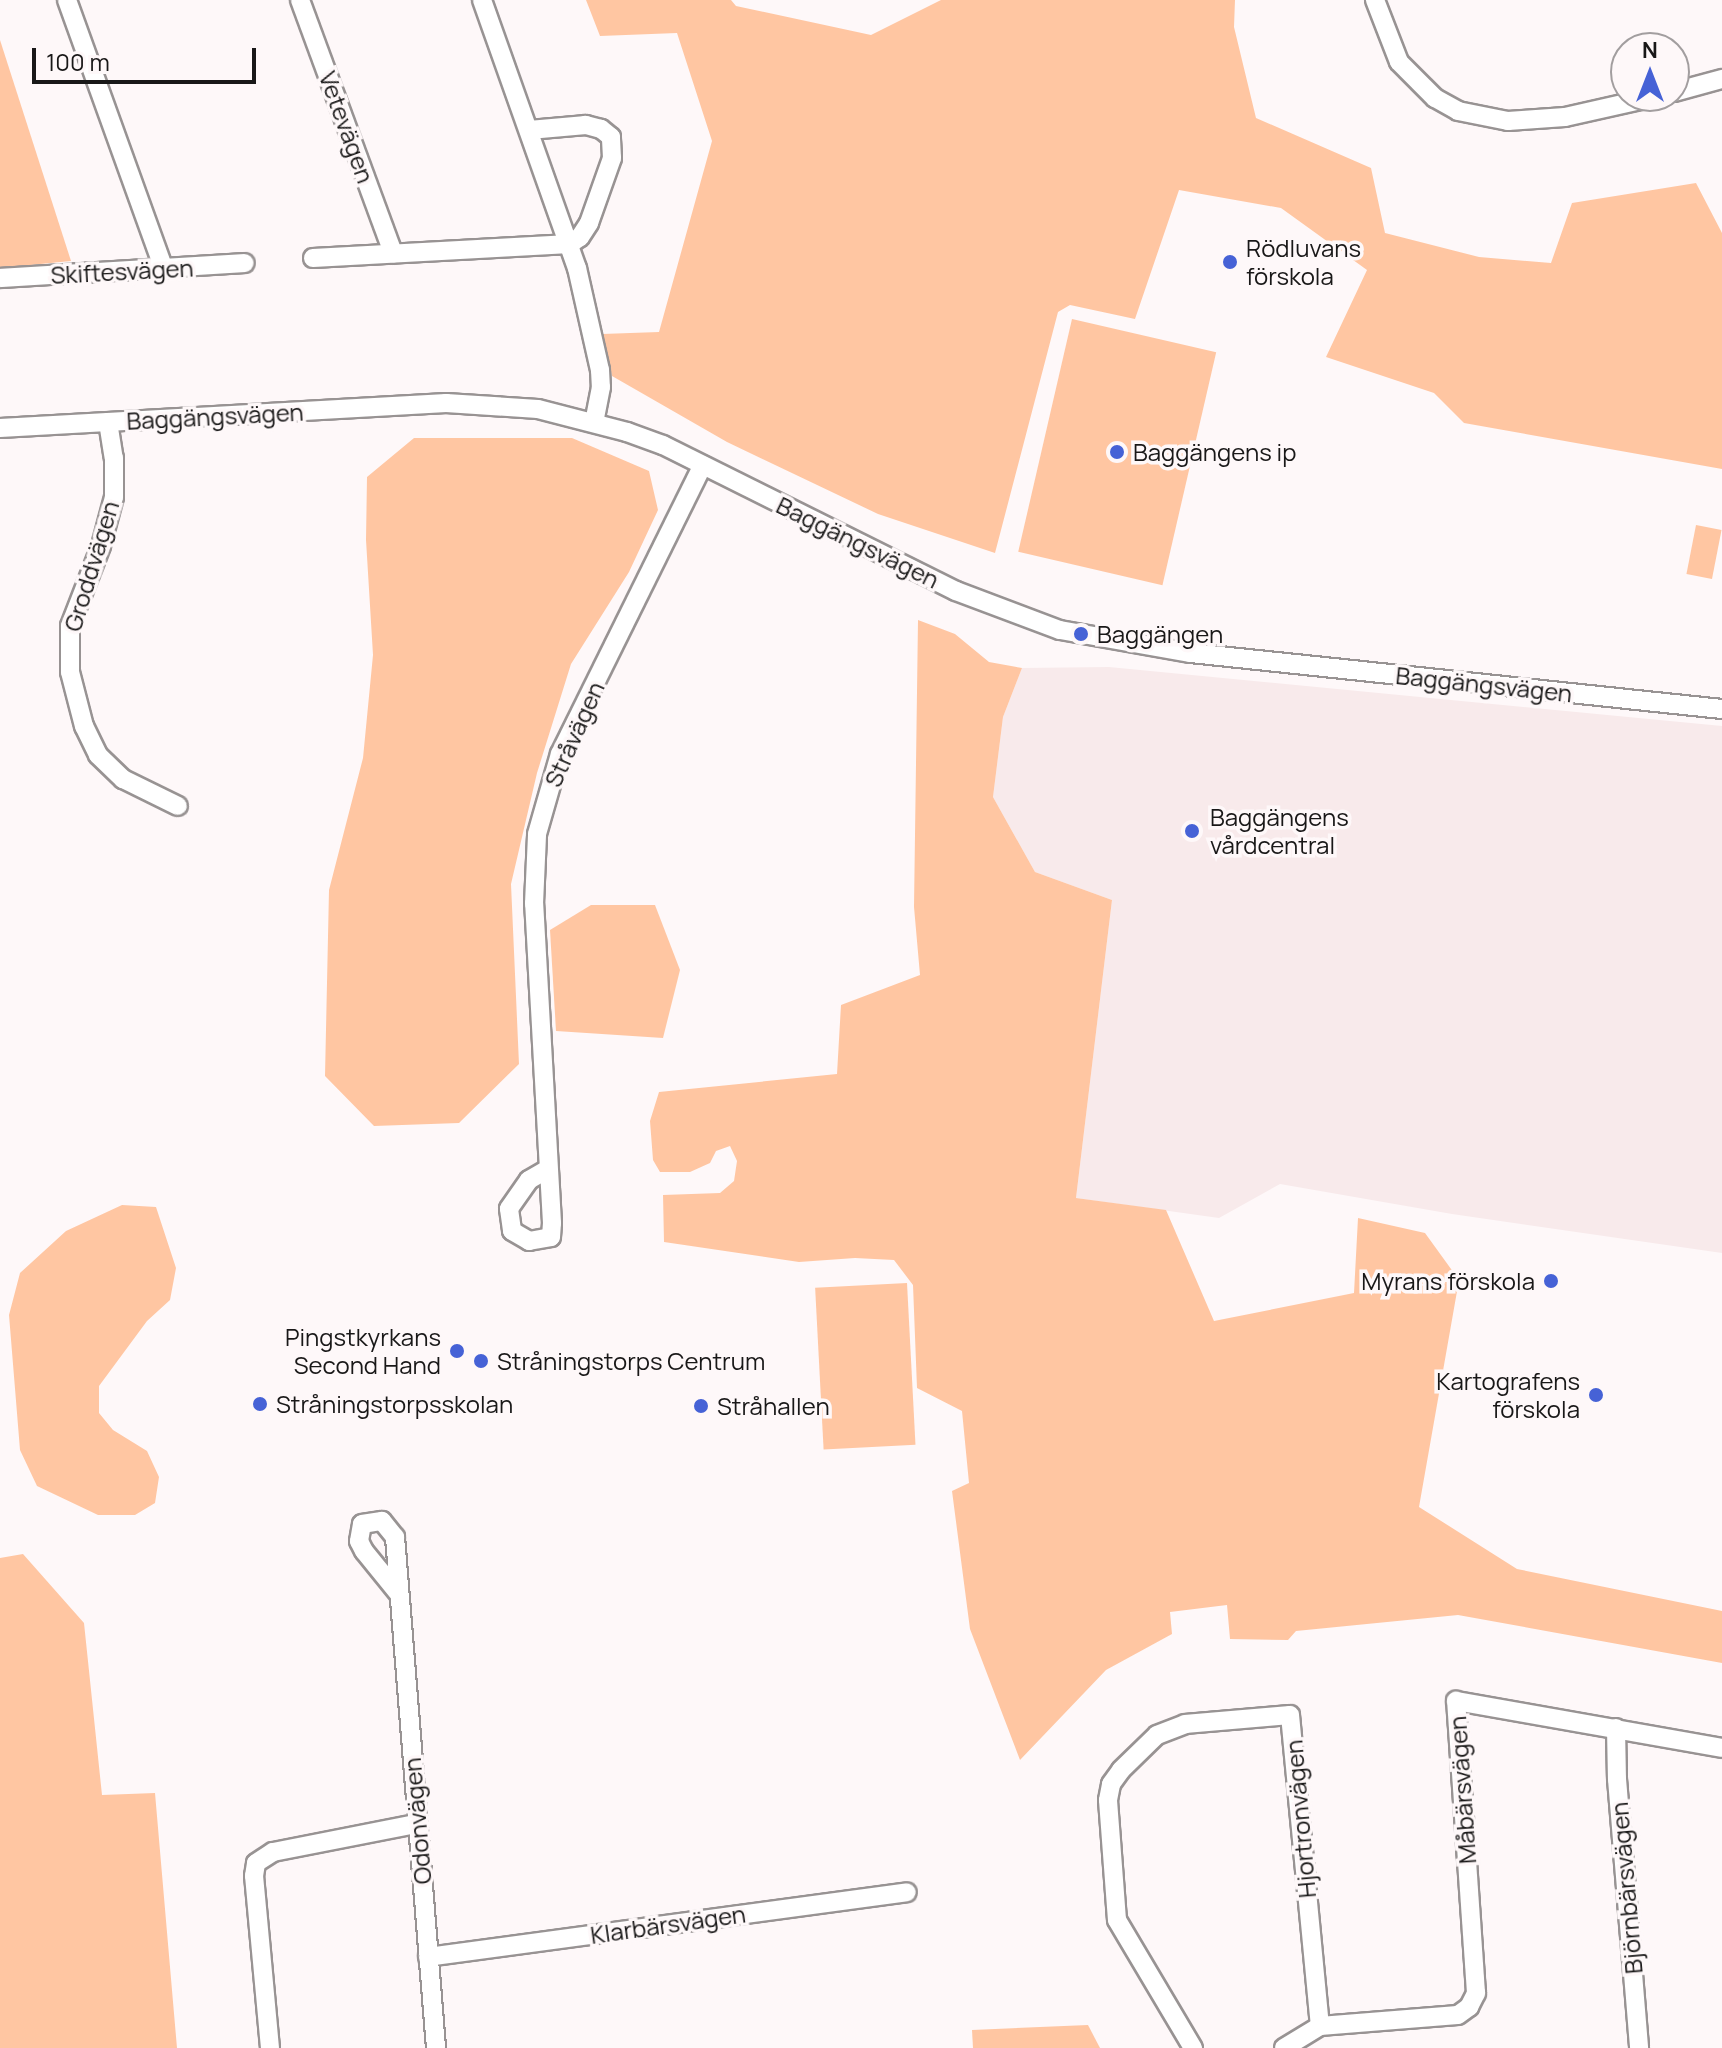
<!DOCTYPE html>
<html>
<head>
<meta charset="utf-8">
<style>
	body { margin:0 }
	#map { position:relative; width:1722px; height:2048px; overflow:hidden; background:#fef8f9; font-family:Manrope,sans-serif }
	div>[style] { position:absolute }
	.built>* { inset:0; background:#f8eaeb }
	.green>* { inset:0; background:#ffc6a2; transform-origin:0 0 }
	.roads { filter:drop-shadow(2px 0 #989393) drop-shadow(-2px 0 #989393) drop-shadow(0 2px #989393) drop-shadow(0 -2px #989393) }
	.minor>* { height:18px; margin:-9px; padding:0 9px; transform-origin:9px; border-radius:9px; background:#fff }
	.dots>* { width:22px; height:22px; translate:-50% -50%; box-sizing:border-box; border:4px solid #fef8f9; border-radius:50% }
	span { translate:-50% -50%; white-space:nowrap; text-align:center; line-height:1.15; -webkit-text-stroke:7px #fef8f9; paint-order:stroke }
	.street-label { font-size:24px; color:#191818 }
	.poi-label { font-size:24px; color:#191818 }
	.left { translate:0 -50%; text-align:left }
	.right { translate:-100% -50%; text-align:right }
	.north { position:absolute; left:1610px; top:32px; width:80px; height:80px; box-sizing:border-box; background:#fef8f9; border:2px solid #a29e9f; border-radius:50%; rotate:0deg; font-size:22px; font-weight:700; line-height:32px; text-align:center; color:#191818 }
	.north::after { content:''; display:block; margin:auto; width:28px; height:36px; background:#4662d6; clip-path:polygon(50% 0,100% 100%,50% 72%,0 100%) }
	.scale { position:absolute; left:32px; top:48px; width:224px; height:36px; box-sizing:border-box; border:4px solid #191818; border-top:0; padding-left:10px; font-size:24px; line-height:28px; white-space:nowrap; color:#191818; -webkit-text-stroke:6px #fef8f9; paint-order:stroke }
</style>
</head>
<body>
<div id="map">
	<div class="built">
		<div style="clip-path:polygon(1109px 667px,1722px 726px,1722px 1253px,1452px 1214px,1280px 1184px,1219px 1218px,1076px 1198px,1112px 900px,1035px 872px,993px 797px,1003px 717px,1022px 668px)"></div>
	</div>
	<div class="green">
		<div style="clip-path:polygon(586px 0,731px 0,736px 6px,871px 35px,941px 0,1235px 0,1234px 27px,1256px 118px,1371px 168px,1385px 233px,1479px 257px,1551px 263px,1572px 203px,1696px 183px,1722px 233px,1722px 469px,1464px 423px,1434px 393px,1326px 357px,1367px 270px,1281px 208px,1179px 190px,1135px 319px,1070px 305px,1058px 312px,995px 553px,878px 514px,727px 442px,612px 376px,602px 334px,659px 332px,712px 141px,677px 33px,600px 36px)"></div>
		<div style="clip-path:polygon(0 40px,71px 261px,0 268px)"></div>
		<div style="left:1072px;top:319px;width:148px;height:239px;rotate:13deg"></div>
		<div style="clip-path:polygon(414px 438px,572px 438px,649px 471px,658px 510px,629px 572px,571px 664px,537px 773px,511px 884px,519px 1064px,459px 1123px,374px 1126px,325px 1076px,329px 890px,363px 758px,373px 655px,366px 540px,367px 477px)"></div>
		<div style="left:1696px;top:525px;width:26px;height:50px;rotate:11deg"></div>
		<div style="clip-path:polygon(918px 620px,955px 634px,989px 662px,1022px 668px,1003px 717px,993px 797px,1035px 872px,1112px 900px,1076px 1198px,1166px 1210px,1214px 1321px,1354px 1293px,1358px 1218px,1425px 1233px,1459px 1280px,1419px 1507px,1517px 1569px,1722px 1611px,1722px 1663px,1458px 1615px,1296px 1631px,1288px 1640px,1230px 1639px,1227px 1605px,1170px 1612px,1172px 1634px,1106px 1670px,1020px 1760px,970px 1629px,952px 1491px,969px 1483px,962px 1411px,917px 1388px,913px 1285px,894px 1260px,855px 1258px,799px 1262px,664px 1242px,663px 1195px,720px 1193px,734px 1181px,737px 1161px,730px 1146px,716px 1151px,710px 1163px,690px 1172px,660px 1172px,653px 1160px,650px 1121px,659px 1092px,837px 1074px,841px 1005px,920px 975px,914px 907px)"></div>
		<div style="clip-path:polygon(591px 905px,655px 905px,680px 970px,663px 1038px,556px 1031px,550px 930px)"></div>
		<div style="clip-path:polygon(122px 1205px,156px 1207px,176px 1268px,170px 1300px,147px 1321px,99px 1386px,99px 1413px,113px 1430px,147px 1451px,159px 1477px,155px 1503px,135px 1515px,98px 1515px,37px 1486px,20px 1450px,9px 1315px,20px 1273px,66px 1231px)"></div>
		<div style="left:907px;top:1283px;width:162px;height:92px;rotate:87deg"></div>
		<div style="clip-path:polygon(23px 1554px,84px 1623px,102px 1795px,155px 1793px,177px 2048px,0 2048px,0 1558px)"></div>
		<div style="clip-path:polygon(1088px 2025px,1100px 2048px,973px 2048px,972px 2030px)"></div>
	</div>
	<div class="roads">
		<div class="minor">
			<div style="left:67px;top:0;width:286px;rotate:70.2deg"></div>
			<div style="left:300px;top:0;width:270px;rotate:69.8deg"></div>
			<div style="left:482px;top:0;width:284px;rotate:70.5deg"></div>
			<div style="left:577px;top:268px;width:105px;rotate:77.3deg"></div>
			<div style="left:600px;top:370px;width:17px;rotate:87deg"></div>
			<div style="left:601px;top:387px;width:36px;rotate:101deg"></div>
			<div style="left:1375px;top:0;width:66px;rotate:68.8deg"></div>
			<div style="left:1399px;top:62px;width:51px;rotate:45deg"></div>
			<div style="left:1435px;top:98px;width:26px;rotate:29deg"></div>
			<div style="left:1458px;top:111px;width:51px;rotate:11.3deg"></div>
			<div style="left:1508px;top:121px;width:57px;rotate:-4deg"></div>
			<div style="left:1565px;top:117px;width:95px;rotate:-12.7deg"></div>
			<div style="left:1674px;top:92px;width:50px;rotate:-15.2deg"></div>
			<div style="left:313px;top:258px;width:257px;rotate:-3.1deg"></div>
			<div style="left:570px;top:244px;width:12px;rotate:-35deg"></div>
			<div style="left:580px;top:237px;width:17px;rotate:-57deg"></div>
			<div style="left:589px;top:223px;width:69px;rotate:-70.5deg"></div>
			<div style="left:612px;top:158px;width:21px;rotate:-93deg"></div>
			<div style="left:611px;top:137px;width:13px;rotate:-141deg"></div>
			<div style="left:601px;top:129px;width:16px;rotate:-165deg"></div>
			<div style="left:586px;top:125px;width:57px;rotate:175deg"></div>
			<div style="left:0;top:278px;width:245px;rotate:-3.5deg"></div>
			<div style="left:108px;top:422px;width:36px;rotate:81deg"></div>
			<div style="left:114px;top:458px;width:39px;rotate:90deg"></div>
			<div style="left:114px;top:497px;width:51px;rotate:104.9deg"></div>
			<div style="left:101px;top:546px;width:86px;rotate:111.2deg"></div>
			<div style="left:70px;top:626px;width:46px;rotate:90deg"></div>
			<div style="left:70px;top:672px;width:56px;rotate:75.5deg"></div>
			<div style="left:84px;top:726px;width:32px;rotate:64deg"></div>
			<div style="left:98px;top:755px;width:35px;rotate:44deg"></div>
			<div style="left:123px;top:779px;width:61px;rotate:26.1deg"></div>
			<div style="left:0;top:428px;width:447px;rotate:-3.2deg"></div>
			<div style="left:446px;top:403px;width:92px;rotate:3.7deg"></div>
			<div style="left:538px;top:409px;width:92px;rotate:14.5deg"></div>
			<div style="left:627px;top:432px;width:38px;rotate:20deg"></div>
			<div style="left:663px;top:445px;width:327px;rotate:26.5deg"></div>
			<div style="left:956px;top:591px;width:111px;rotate:20.6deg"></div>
			<div style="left:1060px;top:630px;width:133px;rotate:10deg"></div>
			<div style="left:1191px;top:653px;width:534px;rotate:6.02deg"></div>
			<div style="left:548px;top:1169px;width:22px;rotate:150deg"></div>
			<div style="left:529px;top:1180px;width:35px;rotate:125deg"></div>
			<div style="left:509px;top:1209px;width:22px;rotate:82deg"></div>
			<div style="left:512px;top:1231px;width:20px;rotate:30deg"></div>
			<div style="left:529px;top:1241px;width:22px;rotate:-10deg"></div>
			<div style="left:551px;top:1237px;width:14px;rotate:-86deg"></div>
			<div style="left:552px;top:1223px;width:320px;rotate:-93.2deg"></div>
			<div style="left:534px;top:904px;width:70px;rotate:-87.5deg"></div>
			<div style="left:537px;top:834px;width:83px;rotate:-74deg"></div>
			<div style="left:560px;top:754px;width:322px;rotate:-63.7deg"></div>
			<div style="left:399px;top:1594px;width:55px;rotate:-129.1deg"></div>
			<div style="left:364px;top:1551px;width:11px;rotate:-117deg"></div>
			<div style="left:359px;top:1541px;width:17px;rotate:-80deg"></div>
			<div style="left:362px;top:1524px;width:20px;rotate:-9deg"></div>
			<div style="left:382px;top:1521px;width:21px;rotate:51deg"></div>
			<div style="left:395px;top:1537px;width:513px;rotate:85.41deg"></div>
			<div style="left:1616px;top:1728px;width:51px;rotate:88.9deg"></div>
			<div style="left:1617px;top:1779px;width:270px;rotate:85.3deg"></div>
			<div style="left:428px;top:1957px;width:483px;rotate:-7.7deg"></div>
			<div style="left:270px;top:2048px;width:173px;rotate:-95.3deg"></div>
			<div style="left:254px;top:1876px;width:13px;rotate:-81deg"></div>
			<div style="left:256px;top:1863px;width:20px;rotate:-33deg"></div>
			<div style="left:273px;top:1852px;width:146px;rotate:-11.1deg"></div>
			<div style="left:1193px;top:2048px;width:149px;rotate:-120.7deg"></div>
			<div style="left:1117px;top:1920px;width:120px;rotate:-94.3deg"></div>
			<div style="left:1108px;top:1800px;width:16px;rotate:-79deg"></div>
			<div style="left:1111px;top:1784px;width:17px;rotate:-54deg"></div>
			<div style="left:1121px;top:1770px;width:50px;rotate:-44.2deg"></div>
			<div style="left:1157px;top:1735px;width:30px;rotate:-21deg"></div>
			<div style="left:1185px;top:1724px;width:105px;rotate:-4.9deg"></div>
			<div style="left:1290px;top:1715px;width:312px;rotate:84.5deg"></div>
			<div style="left:1284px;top:2048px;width:42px;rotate:-31.4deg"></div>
			<div style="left:1320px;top:2026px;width:138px;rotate:-4.6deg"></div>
			<div style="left:1458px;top:2015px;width:14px;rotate:-36deg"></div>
			<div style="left:1469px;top:2007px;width:16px;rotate:-63deg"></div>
			<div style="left:1476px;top:1993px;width:293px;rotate:-93.9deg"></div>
			<div style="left:1456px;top:1701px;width:270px;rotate:10deg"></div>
		</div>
	</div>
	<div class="dots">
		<div style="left:1230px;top:262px;background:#4662d6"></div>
		<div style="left:1117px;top:452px;background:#4662d6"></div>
		<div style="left:1081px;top:634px;background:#4662d6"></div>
		<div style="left:1192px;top:831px;background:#4662d6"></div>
		<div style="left:1551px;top:1281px;background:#4662d6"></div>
		<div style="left:457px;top:1351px;background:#4662d6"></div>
		<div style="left:481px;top:1361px;background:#4662d6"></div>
		<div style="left:1596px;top:1395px;background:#4662d6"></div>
		<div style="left:260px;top:1404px;background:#4662d6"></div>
		<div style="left:701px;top:1406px;background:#4662d6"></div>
	</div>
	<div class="street-label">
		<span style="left:347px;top:127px;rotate:70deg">Vetevägen</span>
		<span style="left:122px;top:271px;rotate:-3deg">Skiftesvägen</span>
		<span style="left:215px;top:416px;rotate:-3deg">Baggängsvägen</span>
		<span style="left:858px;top:542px;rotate:26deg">Baggängsvägen</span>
		<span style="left:91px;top:566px;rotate:-73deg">Groddvägen</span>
		<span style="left:1484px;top:684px;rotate:6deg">Baggängsvägen</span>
		<span style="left:574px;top:734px;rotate:-66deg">Stråvägen</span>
		<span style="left:1462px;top:1790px;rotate:-94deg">Måbärsvägen</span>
		<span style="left:1300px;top:1819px;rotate:-95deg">Hjortronvägen</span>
		<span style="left:417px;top:1821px;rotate:-95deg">Odonvägen</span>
		<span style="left:1626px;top:1888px;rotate:-95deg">Björnbärsvägen</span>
		<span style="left:668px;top:1924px;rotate:-8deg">Klarbärsvägen</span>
	</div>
	<div class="poi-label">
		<span class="left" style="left:1246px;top:262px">Rödluvans<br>förskola</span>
		<span class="left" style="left:1133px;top:452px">Baggängens ip</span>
		<span class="left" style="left:1097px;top:634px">Baggängen</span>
		<span class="left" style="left:1210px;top:831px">Baggängens<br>vårdcentral</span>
		<span class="right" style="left:1535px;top:1281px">Myrans förskola</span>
		<span class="right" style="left:441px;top:1351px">Pingstkyrkans<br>Second Hand</span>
		<span class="left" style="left:497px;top:1361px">Stråningstorps Centrum</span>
		<span class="right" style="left:1580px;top:1395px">Kartografens<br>förskola</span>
		<span class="left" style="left:276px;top:1404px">Stråningstorpsskolan</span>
		<span class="left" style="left:717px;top:1406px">Stråhallen</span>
	</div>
	<div class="north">N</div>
	<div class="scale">100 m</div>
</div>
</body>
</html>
